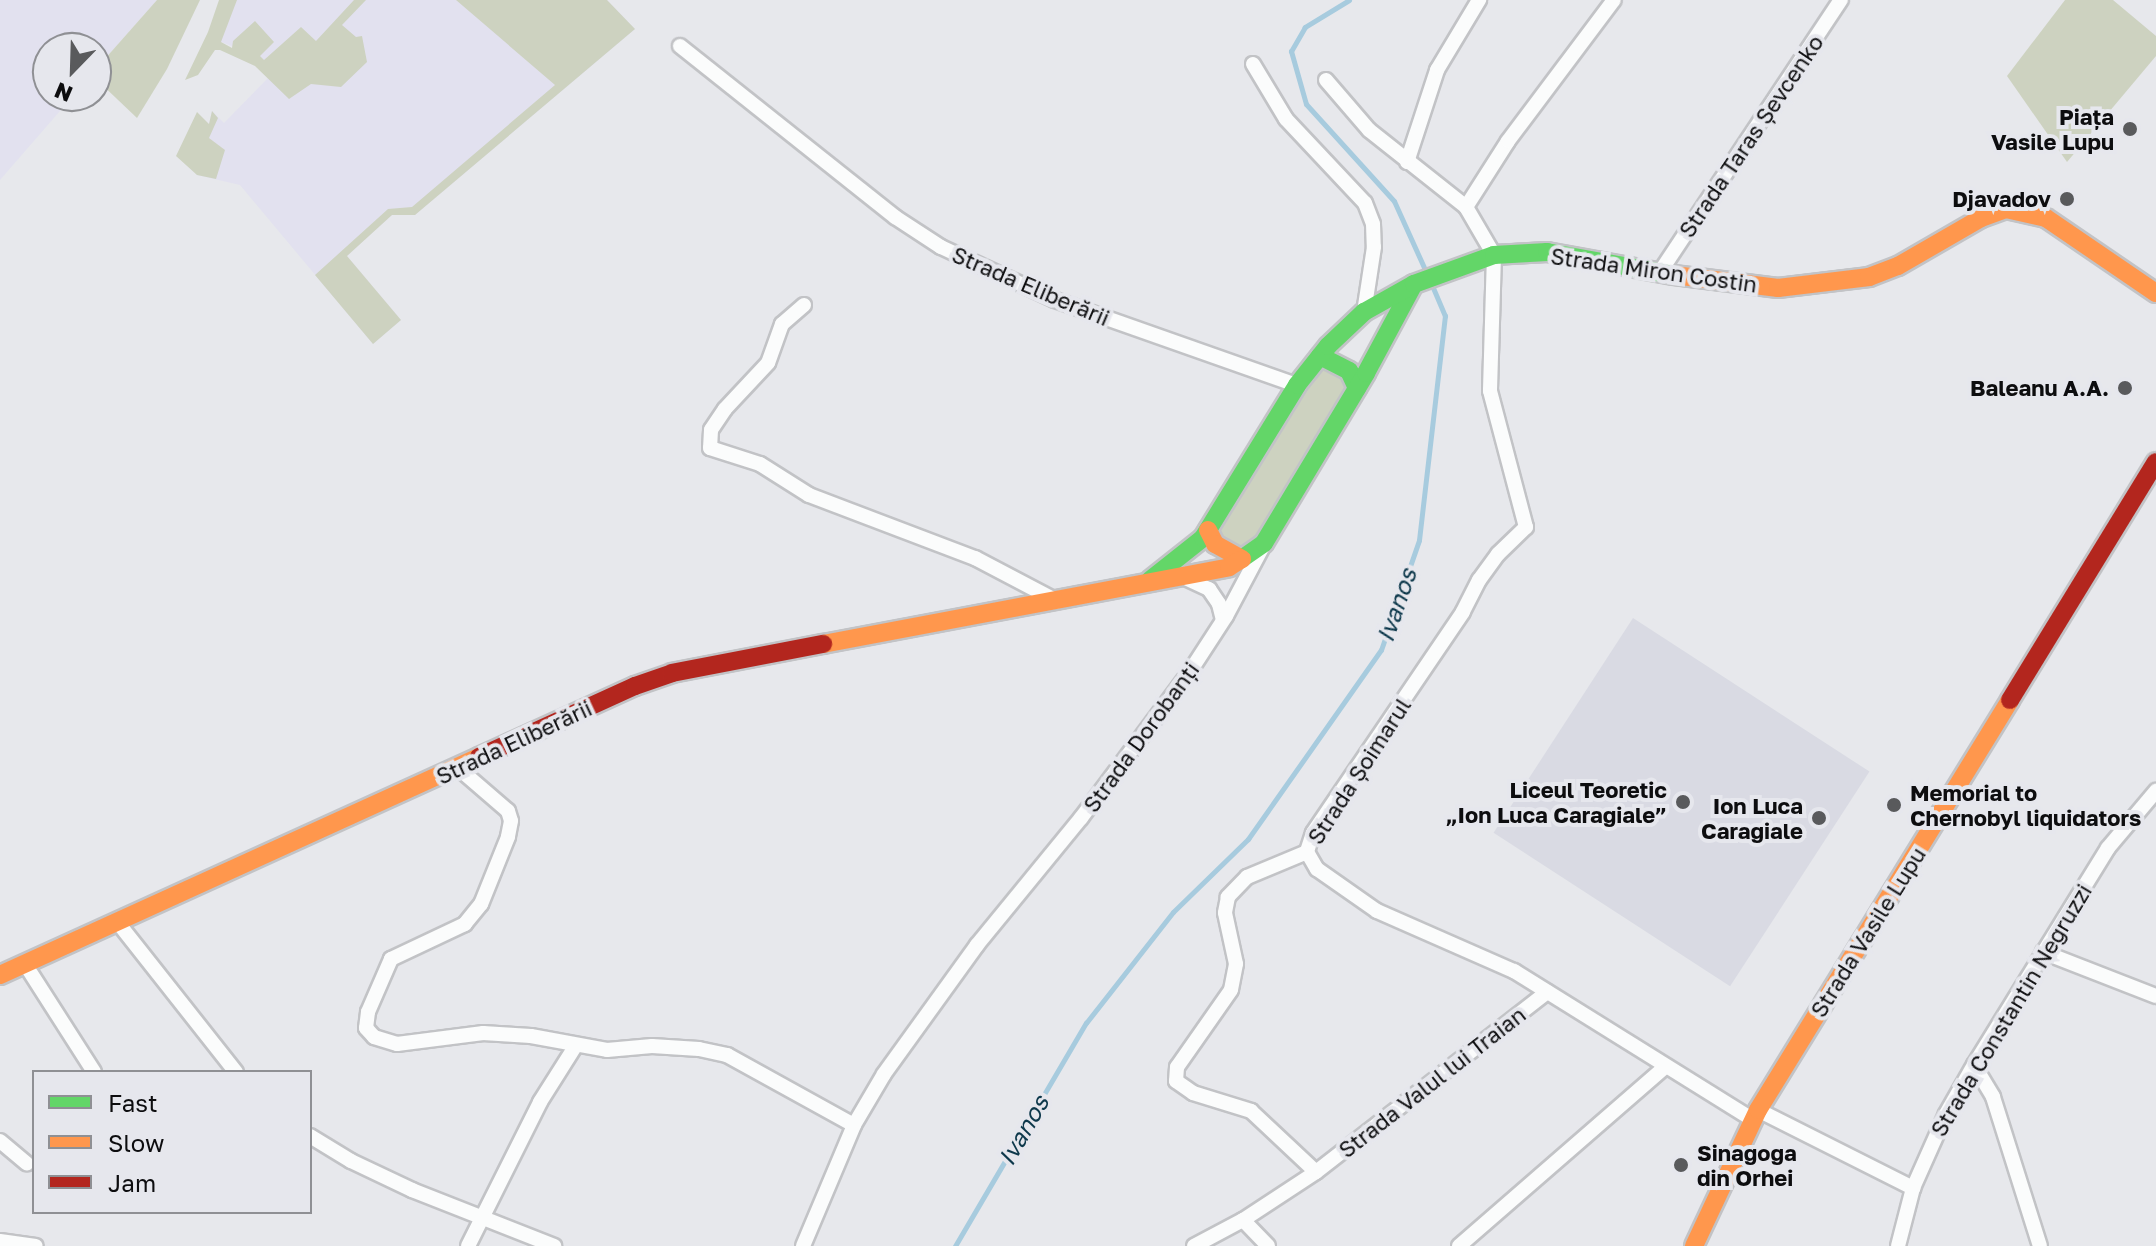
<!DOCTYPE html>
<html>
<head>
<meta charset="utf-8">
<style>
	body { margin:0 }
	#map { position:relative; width:2156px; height:1246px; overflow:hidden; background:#e7e8ec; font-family:"Golos Text",sans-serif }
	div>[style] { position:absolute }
	.built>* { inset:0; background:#d9dae3; transform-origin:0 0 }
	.industrial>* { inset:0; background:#e2e1ef }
	.green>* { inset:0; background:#cdd2c0 }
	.stream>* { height:5px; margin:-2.5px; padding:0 2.5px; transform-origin:2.5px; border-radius:2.5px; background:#a7cbde }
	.roads { filter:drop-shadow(2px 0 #c2c3c6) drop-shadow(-2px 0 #c2c3c6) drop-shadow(0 2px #c2c3c6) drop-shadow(0 -2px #c2c3c6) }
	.street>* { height:14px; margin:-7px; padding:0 7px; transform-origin:7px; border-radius:7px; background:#fbfcfc }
	.fast>* { height:18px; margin:-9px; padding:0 9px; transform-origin:9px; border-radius:9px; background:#63d668 }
	.slow>* { height:18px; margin:-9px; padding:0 9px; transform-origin:9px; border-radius:9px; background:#ff974d }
	.jam>* { height:18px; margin:-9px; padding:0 9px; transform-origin:9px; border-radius:9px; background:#b3261e }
	.dots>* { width:22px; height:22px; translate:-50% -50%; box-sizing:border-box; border:4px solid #e6e7ed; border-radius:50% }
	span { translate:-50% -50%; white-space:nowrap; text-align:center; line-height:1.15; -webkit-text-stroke:8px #e6e7ed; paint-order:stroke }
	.poi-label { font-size:22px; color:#0d0d0f; font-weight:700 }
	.right { translate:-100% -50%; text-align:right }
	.left { translate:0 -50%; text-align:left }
	.street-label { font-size:22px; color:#0d0d0f }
	.water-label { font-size:24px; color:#0d384b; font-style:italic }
	.legend { position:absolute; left:32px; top:1070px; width:280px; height:144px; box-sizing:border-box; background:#e6e7ed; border:2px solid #8f9094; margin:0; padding:10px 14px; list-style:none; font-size:24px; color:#0d0d0f }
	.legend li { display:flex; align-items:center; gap:16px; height:40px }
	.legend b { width:40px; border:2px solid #8f9094 }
	.north { position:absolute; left:32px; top:32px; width:80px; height:80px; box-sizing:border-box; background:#e6e7ed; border:2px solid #8f9094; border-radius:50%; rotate:203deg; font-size:22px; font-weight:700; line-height:32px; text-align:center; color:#0d0d0f }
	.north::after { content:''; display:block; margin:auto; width:28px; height:36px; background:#595a5c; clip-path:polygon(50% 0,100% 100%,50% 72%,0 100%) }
</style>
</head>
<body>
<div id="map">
	<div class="built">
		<div style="left:1633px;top:618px;width:282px;height:256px;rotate:33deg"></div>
	</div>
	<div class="industrial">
		<div style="clip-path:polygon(0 0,157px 0,96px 69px,96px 48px,48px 48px,48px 96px,73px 96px,0 180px)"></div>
		<div style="clip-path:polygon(229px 0,607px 0,635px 29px,415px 215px,392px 215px,347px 256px,401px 320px,373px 344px,240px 185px,197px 175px,212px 111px,224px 123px,268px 78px,237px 48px,214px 39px)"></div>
	</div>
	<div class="green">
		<div style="clip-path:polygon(157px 0,200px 0,167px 69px,137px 118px,96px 79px,96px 69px)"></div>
		<div style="clip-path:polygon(219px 0,237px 0,221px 42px,232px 48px,233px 41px,255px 21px,274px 42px,260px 56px,264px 60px,301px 27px,316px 41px,354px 0,366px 0,342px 25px,356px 37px,362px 36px,367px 62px,341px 87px,311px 84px,289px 99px,255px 66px,220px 50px,215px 50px,198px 75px,185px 80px,208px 32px)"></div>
		<div style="clip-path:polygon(456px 0,607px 0,635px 29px,415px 215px,392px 215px,347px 256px,401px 320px,373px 344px,315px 275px,388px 209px,412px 207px,555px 85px)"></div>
		<div style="clip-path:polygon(2065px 0,2113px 0,2156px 36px,2156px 56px,2067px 162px,2007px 76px)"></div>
		<div style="clip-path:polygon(212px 111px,218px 118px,209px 138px,225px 150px,216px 179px,197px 175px,176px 156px,197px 112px,209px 124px)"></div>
		<div style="clip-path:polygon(1325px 368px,1342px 374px,1348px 389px,1252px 545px,1239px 549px,1221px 537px,1220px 526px,1314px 373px)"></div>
	</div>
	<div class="stream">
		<div style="left:1349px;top:0;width:52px;rotate:148.5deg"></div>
		<div style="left:1305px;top:27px;width:28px;rotate:120deg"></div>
		<div style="left:1291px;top:51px;width:55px;rotate:74.2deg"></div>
		<div style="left:1306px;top:104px;width:131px;rotate:47.8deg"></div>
		<div style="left:1394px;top:201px;width:78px;rotate:65.7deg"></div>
		<div style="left:955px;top:1246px;width:259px;rotate:-59.6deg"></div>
		<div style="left:1086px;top:1023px;width:141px;rotate:-51.9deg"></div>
		<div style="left:1173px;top:912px;width:105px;rotate:-44.2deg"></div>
		<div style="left:1248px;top:839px;width:231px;rotate:-54.9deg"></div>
		<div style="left:1381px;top:650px;width:116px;rotate:-70.9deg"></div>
		<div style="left:1419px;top:540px;width:226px;rotate:-83.4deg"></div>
		<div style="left:1445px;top:316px;width:38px;rotate:-113deg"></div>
	</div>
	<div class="roads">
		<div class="street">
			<div style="left:680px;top:46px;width:275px;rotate:38.5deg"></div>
			<div style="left:895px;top:217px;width:55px;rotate:33.1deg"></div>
			<div style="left:941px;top:247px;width:126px;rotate:24.9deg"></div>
			<div style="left:1055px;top:300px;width:256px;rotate:19.4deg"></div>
			<div style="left:1253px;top:64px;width:64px;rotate:59deg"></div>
			<div style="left:1286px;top:119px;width:115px;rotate:46.8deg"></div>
			<div style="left:1365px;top:203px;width:22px;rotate:69deg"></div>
			<div style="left:1373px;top:224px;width:23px;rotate:88deg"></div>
			<div style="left:1374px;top:247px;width:66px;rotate:98.7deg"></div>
			<div style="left:1326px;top:80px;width:66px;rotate:49.3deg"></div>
			<div style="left:1369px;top:130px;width:124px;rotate:38.4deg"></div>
			<div style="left:1466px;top:207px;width:56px;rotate:59.7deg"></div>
			<div style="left:1494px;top:255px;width:136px;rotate:91.7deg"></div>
			<div style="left:1490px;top:391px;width:141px;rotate:75.2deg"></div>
			<div style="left:1526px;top:527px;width:39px;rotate:136deg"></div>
			<div style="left:1498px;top:554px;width:32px;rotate:126deg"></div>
			<div style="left:1479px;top:580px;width:36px;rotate:117deg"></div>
			<div style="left:1463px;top:612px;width:267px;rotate:124.2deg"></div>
			<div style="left:1313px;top:833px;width:20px;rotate:108deg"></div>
			<div style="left:1307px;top:852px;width:20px;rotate:60deg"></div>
			<div style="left:1317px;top:869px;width:73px;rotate:35deg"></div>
			<div style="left:1377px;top:911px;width:150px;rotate:23.7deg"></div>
			<div style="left:1514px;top:971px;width:282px;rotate:31.9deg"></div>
			<div style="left:1407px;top:162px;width:97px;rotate:-71.9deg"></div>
			<div style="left:1437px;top:70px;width:82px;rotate:-59deg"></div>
			<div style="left:1466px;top:207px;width:78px;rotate:-57.5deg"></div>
			<div style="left:1508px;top:141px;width:176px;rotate:-53.1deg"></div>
			<div style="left:1660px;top:272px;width:327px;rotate:-56.4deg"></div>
			<div style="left:804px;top:305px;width:29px;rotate:139deg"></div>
			<div style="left:782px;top:324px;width:41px;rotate:109.7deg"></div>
			<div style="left:768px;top:363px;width:63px;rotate:133.1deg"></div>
			<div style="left:725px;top:409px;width:25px;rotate:124deg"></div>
			<div style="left:711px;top:430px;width:18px;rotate:93deg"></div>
			<div style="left:710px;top:448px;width:52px;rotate:17.7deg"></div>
			<div style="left:760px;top:464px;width:58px;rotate:32.3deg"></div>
			<div style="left:809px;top:495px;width:178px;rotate:20.8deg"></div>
			<div style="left:975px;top:558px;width:93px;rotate:27.7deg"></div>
			<div style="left:1183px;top:577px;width:29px;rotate:25deg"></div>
			<div style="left:1209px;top:589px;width:18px;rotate:56deg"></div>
			<div style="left:1219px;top:604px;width:16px;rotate:76deg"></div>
			<div style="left:457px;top:767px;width:67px;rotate:40.8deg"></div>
			<div style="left:508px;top:811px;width:10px;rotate:73deg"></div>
			<div style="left:511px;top:821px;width:16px;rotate:101deg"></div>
			<div style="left:508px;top:837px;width:72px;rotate:111.9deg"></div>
			<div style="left:481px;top:904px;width:26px;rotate:129deg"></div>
			<div style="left:465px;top:924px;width:82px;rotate:154.7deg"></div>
			<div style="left:391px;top:959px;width:58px;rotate:113.5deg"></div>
			<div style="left:368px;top:1012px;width:16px;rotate:97deg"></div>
			<div style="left:366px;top:1028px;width:12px;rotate:48deg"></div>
			<div style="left:374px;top:1037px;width:24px;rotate:17deg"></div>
			<div style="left:397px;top:1044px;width:87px;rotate:-7.3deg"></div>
			<div style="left:483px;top:1033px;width:48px;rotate:3.6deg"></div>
			<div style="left:531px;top:1036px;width:77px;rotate:10.4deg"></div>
			<div style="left:607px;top:1050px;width:45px;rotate:-5.1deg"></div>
			<div style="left:652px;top:1046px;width:47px;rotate:3.7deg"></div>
			<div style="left:699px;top:1049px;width:29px;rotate:12deg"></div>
			<div style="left:727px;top:1055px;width:145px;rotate:28.9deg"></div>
			<div style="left:1307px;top:852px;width:65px;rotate:157.4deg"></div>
			<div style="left:1247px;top:877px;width:28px;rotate:134deg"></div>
			<div style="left:1228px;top:897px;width:16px;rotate:101deg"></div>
			<div style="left:1225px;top:913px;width:52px;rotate:77.8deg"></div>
			<div style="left:1236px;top:964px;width:26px;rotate:101deg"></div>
			<div style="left:1231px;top:990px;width:94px;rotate:125deg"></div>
			<div style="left:1177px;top:1067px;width:14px;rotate:94deg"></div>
			<div style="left:1176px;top:1081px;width:21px;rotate:35deg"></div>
			<div style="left:1193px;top:1093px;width:61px;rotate:17.2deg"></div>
			<div style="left:1251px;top:1111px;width:89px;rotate:43.2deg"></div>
			<div style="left:119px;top:924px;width:189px;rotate:51.7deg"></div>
			<div style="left:2043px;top:952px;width:121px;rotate:21.3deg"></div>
			<div style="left:25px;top:964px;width:128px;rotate:57.4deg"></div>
			<div style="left:1974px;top:1065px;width:37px;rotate:59deg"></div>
			<div style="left:1993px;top:1097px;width:156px;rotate:72.5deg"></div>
			<div style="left:1758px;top:1110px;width:174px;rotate:26.7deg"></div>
			<div style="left:310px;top:1136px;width:48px;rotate:31.4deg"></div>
			<div style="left:351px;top:1161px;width:68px;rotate:25.4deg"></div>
			<div style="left:412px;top:1190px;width:153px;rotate:21.5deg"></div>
			<div style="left:0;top:1141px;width:35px;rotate:40deg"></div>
			<div style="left:1243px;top:1220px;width:36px;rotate:46deg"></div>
			<div style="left:0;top:1241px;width:36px;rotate:8deg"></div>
			<div style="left:468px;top:1246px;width:161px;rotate:-63.4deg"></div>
			<div style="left:540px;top:1102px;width:67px;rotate:-57.7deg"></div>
			<div style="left:803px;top:1246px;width:131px;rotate:-67.1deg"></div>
			<div style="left:854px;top:1125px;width:59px;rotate:-59.5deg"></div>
			<div style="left:884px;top:1074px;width:159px;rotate:-54.2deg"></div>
			<div style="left:977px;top:945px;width:164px;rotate:-50.7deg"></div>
			<div style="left:1081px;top:818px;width:181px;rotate:-53.3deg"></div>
			<div style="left:1189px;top:673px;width:68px;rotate:-57deg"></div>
			<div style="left:1226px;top:616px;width:77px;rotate:-62.1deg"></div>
			<div style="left:1194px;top:1246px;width:55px;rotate:-28deg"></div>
			<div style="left:1243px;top:1220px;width:87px;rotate:-33.3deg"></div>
			<div style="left:1316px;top:1172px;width:293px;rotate:-37.9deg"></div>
			<div style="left:1459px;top:1246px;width:271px;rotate:-41deg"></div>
			<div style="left:1898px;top:1246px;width:60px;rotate:-75.5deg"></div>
			<div style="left:1913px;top:1188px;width:81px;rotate:-66deg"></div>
			<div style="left:1946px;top:1114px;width:56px;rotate:-60.3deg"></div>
			<div style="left:1974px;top:1065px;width:255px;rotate:-58.3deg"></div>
			<div style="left:2108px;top:848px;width:75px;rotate:-49.9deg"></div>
		</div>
		<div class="fast">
			<div style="left:1320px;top:356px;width:33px;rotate:27deg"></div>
			<div style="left:1349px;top:371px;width:19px;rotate:65deg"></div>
			<div style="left:1240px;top:560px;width:29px;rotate:-35deg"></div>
			<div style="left:1264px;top:543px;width:198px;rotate:-59deg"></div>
			<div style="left:1366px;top:373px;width:101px;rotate:-61.7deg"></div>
			<div style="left:1150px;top:580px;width:68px;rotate:-38.4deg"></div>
			<div style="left:1203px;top:538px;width:180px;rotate:-58.4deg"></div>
			<div style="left:1297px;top:385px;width:50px;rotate:-51.5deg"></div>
			<div style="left:1328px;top:346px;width:50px;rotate:-43.4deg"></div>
			<div style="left:1364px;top:312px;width:57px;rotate:-29.2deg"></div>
			<div style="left:1414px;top:284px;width:85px;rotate:-19.9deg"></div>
			<div style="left:1494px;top:255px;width:53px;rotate:-3.2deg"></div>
			<div style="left:1547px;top:252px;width:129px;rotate:10.3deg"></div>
		</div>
		<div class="slow">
			<div style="left:1674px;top:275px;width:105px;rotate:7.1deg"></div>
			<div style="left:1778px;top:288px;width:92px;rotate:-6.9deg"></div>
			<div style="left:1869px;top:277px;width:31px;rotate:-21deg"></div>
			<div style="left:1898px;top:266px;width:96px;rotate:-30deg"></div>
			<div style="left:1981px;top:218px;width:27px;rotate:-20deg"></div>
			<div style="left:2006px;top:209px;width:41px;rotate:12.7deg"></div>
			<div style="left:2046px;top:218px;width:133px;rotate:34.3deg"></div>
			<div style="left:1208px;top:530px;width:16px;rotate:63deg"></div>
			<div style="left:1215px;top:544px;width:31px;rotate:29deg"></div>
			<div style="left:823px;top:644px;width:413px;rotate:-10.7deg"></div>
			<div style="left:1229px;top:567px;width:13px;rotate:-32deg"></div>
			<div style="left:0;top:975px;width:526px;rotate:-24.47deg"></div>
			<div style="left:1694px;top:1246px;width:150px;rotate:-64.8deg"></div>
			<div style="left:1758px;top:1110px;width:481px;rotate:-58.4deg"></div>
		</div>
		<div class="jam">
			<div style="left:2010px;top:700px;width:279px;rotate:-58.5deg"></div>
			<div style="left:479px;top:757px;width:171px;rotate:-24.5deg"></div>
			<div style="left:635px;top:686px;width:39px;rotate:-19deg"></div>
			<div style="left:672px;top:673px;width:154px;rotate:-10.9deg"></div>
		</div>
	</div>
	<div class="dots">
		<div style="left:2130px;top:129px;background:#595a5c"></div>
		<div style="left:2067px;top:199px;background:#595a5c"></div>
		<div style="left:2125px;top:388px;background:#595a5c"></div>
		<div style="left:1683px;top:802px;background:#595a5c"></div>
		<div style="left:1894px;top:805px;background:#595a5c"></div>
		<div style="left:1819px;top:818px;background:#595a5c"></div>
		<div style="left:1681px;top:1165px;background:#595a5c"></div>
	</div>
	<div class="poi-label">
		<span class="right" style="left:2114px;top:129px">Piața<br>Vasile Lupu</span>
		<span class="right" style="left:2051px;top:199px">Djavadov</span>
		<span class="right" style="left:2109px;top:388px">Baleanu A.A.</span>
		<span class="right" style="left:1667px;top:802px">Liceul Teoretic<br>„Ion Luca Caragiale”</span>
		<span class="left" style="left:1910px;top:805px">Memorial to<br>Chernobyl liquidators</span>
		<span class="right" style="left:1803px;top:818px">Ion Luca<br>Caragiale</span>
		<span class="left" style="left:1697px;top:1165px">Sinagoga<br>din Orhei</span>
	</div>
	<div class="street-label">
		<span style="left:1751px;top:136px;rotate:-56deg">Strada Taras Șevcenko</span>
		<span style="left:1654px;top:270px;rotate:8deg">Strada Miron Costin</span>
		<span style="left:1031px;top:286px;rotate:23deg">Strada Eliberării</span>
		<span style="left:1141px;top:737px;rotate:-54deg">Strada Dorobanți</span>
		<span style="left:514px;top:742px;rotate:-25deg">Strada Eliberării</span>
		<span style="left:1359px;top:771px;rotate:-57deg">Strada Șoimarul</span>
		<span style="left:1868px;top:932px;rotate:-58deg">Strada Vasile Lupu</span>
		<span style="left:2011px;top:1010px;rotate:-59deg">Strada Constantin Negruzzi</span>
		<span style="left:1432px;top:1082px;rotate:-38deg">Strada Valul lui Traian</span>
	</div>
	<div class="water-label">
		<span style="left:1396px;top:605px;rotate:-71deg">Ivanos</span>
		<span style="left:1023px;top:1130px;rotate:-60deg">Ivanos</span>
	</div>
	<ul class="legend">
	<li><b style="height:10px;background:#63d668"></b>Fast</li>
	<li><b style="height:10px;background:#ff974d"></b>Slow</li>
	<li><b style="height:10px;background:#b3261e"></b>Jam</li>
	</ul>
	<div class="north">N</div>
</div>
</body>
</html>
